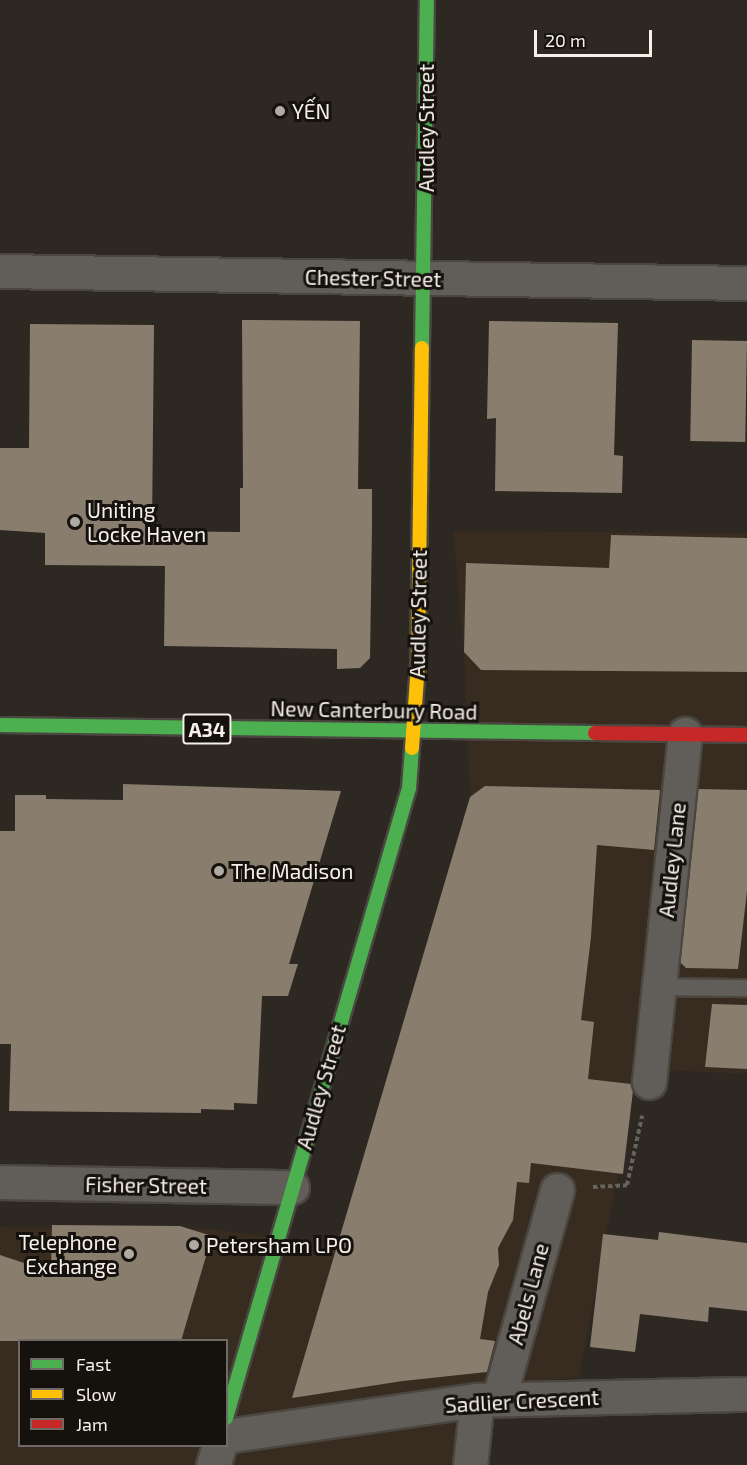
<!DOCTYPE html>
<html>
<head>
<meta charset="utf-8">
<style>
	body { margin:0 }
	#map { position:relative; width:747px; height:1465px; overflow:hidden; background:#2d2822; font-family:"Exo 2",sans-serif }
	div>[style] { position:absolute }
	.built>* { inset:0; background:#382b1f }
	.building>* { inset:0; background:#897d6e; transform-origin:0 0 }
	.path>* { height:4px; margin-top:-2px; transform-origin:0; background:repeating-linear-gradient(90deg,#66635e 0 4.5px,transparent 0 7.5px) }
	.roads { filter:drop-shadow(2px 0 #4a4640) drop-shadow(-2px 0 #4a4640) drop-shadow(0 2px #4a4640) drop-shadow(0 -2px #4a4640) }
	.lane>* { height:16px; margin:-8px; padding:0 8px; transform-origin:8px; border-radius:8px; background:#615e59 }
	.street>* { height:33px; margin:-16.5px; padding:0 16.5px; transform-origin:16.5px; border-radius:16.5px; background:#615e59 }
	.fast>* { height:14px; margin:-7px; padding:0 7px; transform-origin:7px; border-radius:7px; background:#4caf50 }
	.slow>* { height:14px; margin:-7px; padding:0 7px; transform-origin:7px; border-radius:7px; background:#ffc107 }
	.jam>* { height:14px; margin:-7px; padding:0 7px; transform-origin:7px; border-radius:7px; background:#c62828 }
	.dots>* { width:16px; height:16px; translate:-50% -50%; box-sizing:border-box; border:3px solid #15110d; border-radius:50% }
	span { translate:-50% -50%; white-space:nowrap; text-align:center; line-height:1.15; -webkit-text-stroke:6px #15110d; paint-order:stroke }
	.shield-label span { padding:2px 4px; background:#15110d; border:2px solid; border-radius:4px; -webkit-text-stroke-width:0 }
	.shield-label { font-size:20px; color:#f6f0e9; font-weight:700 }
	.poi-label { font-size:21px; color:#f6f0e9 }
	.left { translate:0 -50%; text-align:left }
	.right { translate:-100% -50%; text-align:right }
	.street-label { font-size:21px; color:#f6f0e9 }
	.legend { position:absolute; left:18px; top:1339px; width:210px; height:108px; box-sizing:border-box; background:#15110d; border:2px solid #6f6a65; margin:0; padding:8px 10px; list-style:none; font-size:18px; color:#f6f0e9 }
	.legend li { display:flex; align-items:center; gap:12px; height:30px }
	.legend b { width:30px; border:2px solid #6f6a65 }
	.scale { position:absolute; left:534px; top:30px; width:118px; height:27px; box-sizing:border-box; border:3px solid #f6f0e9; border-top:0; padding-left:8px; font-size:18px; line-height:21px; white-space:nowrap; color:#f6f0e9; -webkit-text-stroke:4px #15110d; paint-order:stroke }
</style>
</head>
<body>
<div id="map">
	<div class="built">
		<div style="clip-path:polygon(evenodd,453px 531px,747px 533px,747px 1074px,638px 1069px,579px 1377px,459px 1389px,453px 1465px,0 1465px,0 1227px,213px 1229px,337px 1247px,470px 797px,464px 652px,453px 531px,20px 1340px,226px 1340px,226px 1446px,20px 1446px,20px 1340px)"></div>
	</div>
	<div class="building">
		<div style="clip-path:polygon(242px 320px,360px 321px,358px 489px,372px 489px,372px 528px,370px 658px,360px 668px,337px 669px,337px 649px,164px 646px,165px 566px,45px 565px,45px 533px,0 530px,0 448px,29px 448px,30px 324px,154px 325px,152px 531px,240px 532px,240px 488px,243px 488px)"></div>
		<div style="clip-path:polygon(489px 321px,618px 323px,614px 455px,623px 456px,622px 493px,495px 491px,496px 418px,487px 419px)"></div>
		<div style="left:692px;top:340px;width:55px;height:101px;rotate:1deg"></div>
		<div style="clip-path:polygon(611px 535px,747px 538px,747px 672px,481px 670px,464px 652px,466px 563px,609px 568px)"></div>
		<div style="clip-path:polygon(123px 784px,341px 791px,289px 964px,298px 964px,288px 996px,262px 996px,257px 1104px,234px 1103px,234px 1110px,201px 1109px,201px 1113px,9px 1111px,11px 1044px,0 1044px,0 831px,15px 831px,15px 795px,46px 795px,46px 799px,123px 800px)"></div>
		<div style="clip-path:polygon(485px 786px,660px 790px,654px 850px,597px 845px,591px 937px,581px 1020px,594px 1022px,588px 1079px,631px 1084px,633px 1091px,623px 1174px,531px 1163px,529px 1183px,517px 1182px,513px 1220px,498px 1248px,499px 1265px,488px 1292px,480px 1339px,495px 1341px,487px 1372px,403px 1381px,292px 1398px,470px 797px)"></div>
		<div style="clip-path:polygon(698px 789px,747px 790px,747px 891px,738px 969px,686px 968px,680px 962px)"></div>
		<div style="clip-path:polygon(712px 1004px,747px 1005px,747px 1069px,705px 1067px)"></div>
		<div style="clip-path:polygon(52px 1225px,180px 1226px,212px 1236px,181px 1341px,0 1341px,0 1255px,51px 1272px)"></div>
		<div style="clip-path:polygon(659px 1232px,747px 1243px,747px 1311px,709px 1307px,708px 1322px,640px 1314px,635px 1352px,590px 1347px,603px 1234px,658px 1240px)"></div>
	</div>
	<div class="path">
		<div style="left:593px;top:1187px;width:34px;rotate:-3deg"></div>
		<div style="left:627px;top:1185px;width:71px;rotate:-77.7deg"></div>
	</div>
	<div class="roads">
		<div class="lane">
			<div style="left:660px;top:987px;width:87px;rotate:0.7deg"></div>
		</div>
		<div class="street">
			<div style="left:0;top:271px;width:747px;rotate:0.92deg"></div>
			<div style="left:649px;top:1082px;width:350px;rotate:-84.1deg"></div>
			<div style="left:0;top:1182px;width:292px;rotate:1deg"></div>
			<div style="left:499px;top:1398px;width:216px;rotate:-74.4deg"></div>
			<div style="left:226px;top:1436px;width:254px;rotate:-8.2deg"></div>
			<div style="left:477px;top:1400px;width:270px;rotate:-1.3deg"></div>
			<div style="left:213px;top:1465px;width:20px;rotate:-72deg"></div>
			<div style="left:470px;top:1465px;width:65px;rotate:-83.9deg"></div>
		</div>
		<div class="fast">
			<div style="left:422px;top:348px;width:348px;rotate:-89.2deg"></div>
			<div style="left:0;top:725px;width:595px;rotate:0.77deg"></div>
			<div style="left:226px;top:1418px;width:656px;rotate:-73.8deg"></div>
			<div style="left:409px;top:788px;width:40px;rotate:-85.7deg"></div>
		</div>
		<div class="slow">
			<div style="left:412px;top:748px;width:84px;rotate:-85.9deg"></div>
			<div style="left:418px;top:664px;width:316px;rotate:-89.3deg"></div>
		</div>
		<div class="jam">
			<div style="left:595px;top:733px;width:152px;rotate:0.8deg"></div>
		</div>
	</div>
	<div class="dots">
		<div style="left:280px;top:111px;background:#b0aaa3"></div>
		<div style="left:75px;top:522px;background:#b0aaa3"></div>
		<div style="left:219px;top:871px;background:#b0aaa3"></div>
		<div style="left:194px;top:1245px;background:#b0aaa3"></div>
		<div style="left:129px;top:1254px;background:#b0aaa3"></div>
	</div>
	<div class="shield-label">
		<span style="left:207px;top:729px">A34</span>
	</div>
	<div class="poi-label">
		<span class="left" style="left:292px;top:111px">YẾN</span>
		<span class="left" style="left:87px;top:522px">Uniting<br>Locke Haven</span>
		<span class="left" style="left:231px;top:871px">The Madison</span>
		<span class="right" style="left:117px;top:1254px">Telephone<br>Exchange</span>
		<span class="left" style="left:206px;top:1245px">Petersham LPO</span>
	</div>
	<div class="street-label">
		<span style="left:426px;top:128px;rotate:-90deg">Audley Street</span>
		<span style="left:373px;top:278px;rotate:1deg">Chester Street</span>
		<span style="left:418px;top:614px;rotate:-89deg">Audley Street</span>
		<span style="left:374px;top:710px;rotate:1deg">New Canterbury Road</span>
		<span style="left:672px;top:860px;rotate:-84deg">Audley Lane</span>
		<span style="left:321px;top:1087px;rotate:-74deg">Audley Street</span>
		<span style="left:146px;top:1185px;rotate:1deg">Fisher Street</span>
		<span style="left:528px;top:1294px;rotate:-75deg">Abels Lane</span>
		<span style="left:522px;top:1401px;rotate:-3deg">Sadlier Crescent</span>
	</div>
	<ul class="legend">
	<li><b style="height:8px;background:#4caf50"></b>Fast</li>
	<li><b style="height:8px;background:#ffc107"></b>Slow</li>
	<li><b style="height:8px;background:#c62828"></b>Jam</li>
	</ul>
	<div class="scale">20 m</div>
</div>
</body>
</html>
